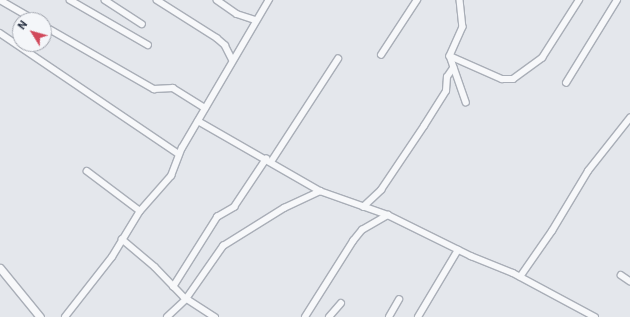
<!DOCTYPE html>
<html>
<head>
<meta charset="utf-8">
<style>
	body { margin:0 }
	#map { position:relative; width:630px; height:317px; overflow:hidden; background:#e4e7ec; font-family:Roboto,sans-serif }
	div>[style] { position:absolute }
	.roads { filter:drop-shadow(1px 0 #a9aeb7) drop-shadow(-1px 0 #a9aeb7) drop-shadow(0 1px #a9aeb7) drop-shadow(0 -1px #a9aeb7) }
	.minor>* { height:5.5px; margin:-2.75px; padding:0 2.75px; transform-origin:2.75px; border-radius:2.75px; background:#f7f8fa }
	.tertiary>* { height:7px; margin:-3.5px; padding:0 3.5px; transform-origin:3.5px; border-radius:3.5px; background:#f7f8fa }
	span { translate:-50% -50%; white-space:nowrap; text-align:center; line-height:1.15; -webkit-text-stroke:3px #f4f6f9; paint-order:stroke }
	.north { position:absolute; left:12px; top:12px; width:40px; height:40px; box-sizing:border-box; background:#f4f6f9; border:1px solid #a4a8b1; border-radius:50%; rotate:307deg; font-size:11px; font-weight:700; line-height:16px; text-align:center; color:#2b3445 }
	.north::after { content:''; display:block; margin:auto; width:14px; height:18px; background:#d1495b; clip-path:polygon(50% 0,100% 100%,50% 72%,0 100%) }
</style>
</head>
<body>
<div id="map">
	<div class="roads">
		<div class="minor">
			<div style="left:0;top:0;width:39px;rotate:30deg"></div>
			<div style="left:70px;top:0;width:90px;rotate:30deg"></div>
			<div style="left:105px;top:0;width:44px;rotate:33deg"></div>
			<div style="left:157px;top:0;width:71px;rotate:32.3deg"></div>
			<div style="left:217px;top:38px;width:11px;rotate:41deg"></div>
			<div style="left:225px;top:45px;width:16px;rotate:63deg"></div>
			<div style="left:217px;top:0;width:24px;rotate:35deg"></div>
			<div style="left:237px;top:14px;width:20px;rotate:18deg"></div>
			<div style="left:460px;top:0;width:27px;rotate:84deg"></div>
			<div style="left:463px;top:27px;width:32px;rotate:114deg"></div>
			<div style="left:450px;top:56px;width:49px;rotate:70.8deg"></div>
			<div style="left:44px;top:26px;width:127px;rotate:29.8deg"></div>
			<div style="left:154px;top:89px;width:19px;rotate:-3deg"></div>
			<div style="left:173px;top:88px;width:38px;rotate:32deg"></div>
			<div style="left:0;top:33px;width:216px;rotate:34.1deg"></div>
			<div style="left:381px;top:55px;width:66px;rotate:-56.8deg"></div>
			<div style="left:450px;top:56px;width:57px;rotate:23.9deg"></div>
			<div style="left:502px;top:79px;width:11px"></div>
			<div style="left:513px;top:79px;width:36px;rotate:-36deg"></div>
			<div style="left:542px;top:58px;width:69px;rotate:-57.5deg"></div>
			<div style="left:566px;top:83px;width:97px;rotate:-58.4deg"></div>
			<div style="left:198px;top:121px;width:141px;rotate:29.8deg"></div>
			<div style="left:320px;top:191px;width:72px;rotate:19.4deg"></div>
			<div style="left:388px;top:215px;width:93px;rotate:26.3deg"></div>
			<div style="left:471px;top:256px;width:45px;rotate:22deg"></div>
			<div style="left:513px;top:273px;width:93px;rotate:28.2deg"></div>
			<div style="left:271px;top:162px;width:123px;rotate:-57deg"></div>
			<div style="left:87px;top:171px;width:66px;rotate:37deg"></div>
			<div style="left:363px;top:207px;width:25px;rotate:-43deg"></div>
			<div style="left:381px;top:190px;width:77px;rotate:-56.1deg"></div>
			<div style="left:424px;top:126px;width:41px;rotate:-57.8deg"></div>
			<div style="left:446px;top:91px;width:14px;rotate:-86deg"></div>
			<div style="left:447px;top:77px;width:11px;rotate:-56deg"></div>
			<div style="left:122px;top:239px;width:43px;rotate:40.3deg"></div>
			<div style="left:155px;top:267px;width:42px;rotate:46deg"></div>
			<div style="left:184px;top:297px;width:37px;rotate:33deg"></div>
			<div style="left:621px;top:275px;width:11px;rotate:34deg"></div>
			<div style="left:520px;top:277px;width:56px;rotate:-55.2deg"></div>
			<div style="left:552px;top:231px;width:70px;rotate:-59deg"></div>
			<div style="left:588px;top:171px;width:68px;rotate:-51.6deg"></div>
			<div style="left:173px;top:287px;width:83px;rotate:-57.8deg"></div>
			<div style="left:217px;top:217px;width:20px;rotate:-30deg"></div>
			<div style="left:234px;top:207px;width:58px;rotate:-56.3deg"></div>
			<div style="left:65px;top:317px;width:76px;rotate:-51.9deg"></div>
			<div style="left:112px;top:257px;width:54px;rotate:-58.7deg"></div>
			<div style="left:140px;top:211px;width:47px;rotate:-48.5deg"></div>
			<div style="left:171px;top:176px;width:30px;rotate:-69deg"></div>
			<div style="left:182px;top:148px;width:172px;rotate:-59.6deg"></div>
			<div style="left:167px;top:317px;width:26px;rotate:-43deg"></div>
			<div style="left:186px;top:299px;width:65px;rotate:-55.1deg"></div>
			<div style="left:223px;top:246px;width:72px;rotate:-31.9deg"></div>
			<div style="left:284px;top:208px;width:40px;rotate:-25deg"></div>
			<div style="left:305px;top:317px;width:90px;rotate:-57.7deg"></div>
			<div style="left:353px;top:241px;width:14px;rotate:-51deg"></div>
			<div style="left:362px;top:230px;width:30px;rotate:-30deg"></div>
			<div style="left:329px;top:317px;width:18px;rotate:-49deg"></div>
			<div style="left:389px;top:317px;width:20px;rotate:-60deg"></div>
			<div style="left:418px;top:317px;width:78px;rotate:-59.2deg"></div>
		</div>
		<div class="tertiary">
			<div style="left:0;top:268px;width:63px;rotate:50.8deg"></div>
		</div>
	</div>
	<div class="north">N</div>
</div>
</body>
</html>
